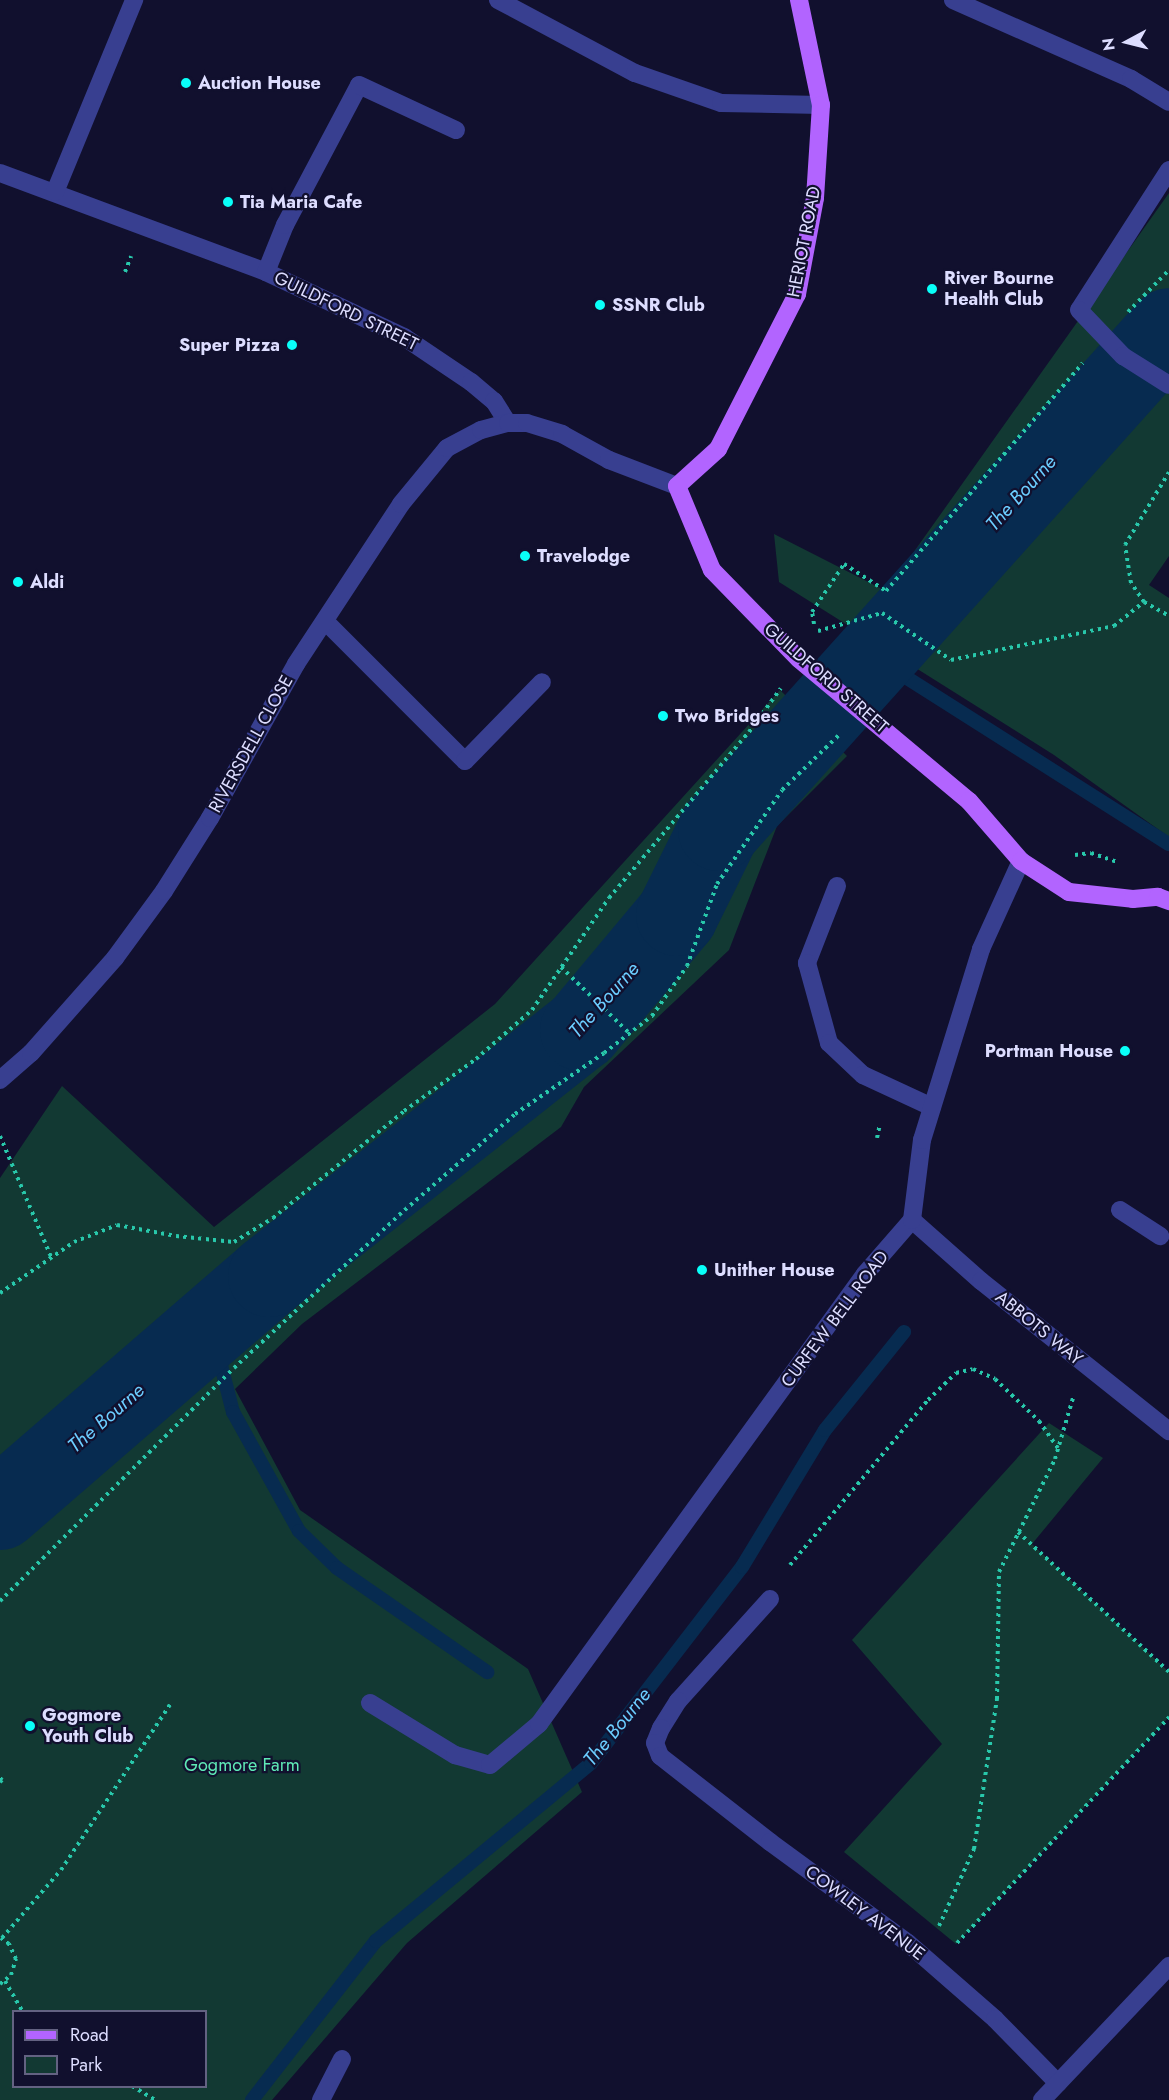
<!DOCTYPE html>
<html>
<head>
<meta charset="utf-8">
<style>
	body { margin:0 }
	#map { position:relative; width:1169px; height:2100px; overflow:hidden; background:#11102e; font-family:Jost,sans-serif }
	div>[style] { position:absolute }
	.green>* { inset:0; background:#123933 }
	.stream>* { height:14px; margin:-7px; padding:0 7px; transform-origin:7px; border-radius:7px; background:#072b50 }
	.river>* { height:82px; margin:-41px; padding:0 41px; transform-origin:41px; border-radius:41px; background:#072b50 }
	.path>* { height:4px; margin-top:-2px; transform-origin:0; background:repeating-linear-gradient(90deg,#28c8ab 0 3px,transparent 0 7.5px) }
	.minor>* { height:18px; margin:-9px; padding:0 9px; transform-origin:9px; border-radius:9px; background:#383f90 }
	.major>* { height:18px; margin:-9px; padding:0 9px; transform-origin:9px; border-radius:9px; background:#b264ff }
	.dots>* { width:16px; height:16px; translate:-50% -50%; box-sizing:border-box; border:3px solid #11102e; border-radius:50% }
	span { translate:-50% -50%; white-space:nowrap; text-align:center; line-height:1.15; -webkit-text-stroke:4.5px #11102e; paint-order:stroke }
	.poi-label { font-size:18px; color:#ddf; font-weight:700 }
	.left { translate:0 -50%; text-align:left }
	.right { translate:-100% -50%; text-align:right }
	.street-label { font-size:18px; color:#ddf }
	.park-label { font-size:18px; color:#5fe9b6 }
	.water-label { font-size:20px; color:#6bcdff; font-style:italic }
	.legend { position:absolute; left:12px; top:2010px; width:195px; height:78px; box-sizing:border-box; background:#11102e; border:2px solid #636282; margin:0; padding:8px 10px; list-style:none; font-size:18px; color:#ddf }
	.legend li { display:flex; align-items:center; gap:12px; height:30px }
	.legend b { width:30px; border:2px solid #636282 }
	.north { position:absolute; left:1097px; top:12px; width:60px; height:60px; -webkit-text-stroke:4px #11102e; paint-order:stroke; rotate:263deg; font-size:16px; font-weight:700; line-height:24px; text-align:center; color:#ddf }
	.north::after { content:''; display:block; margin:auto; width:21px; height:27px; background:#ddf; clip-path:polygon(50% 0,100% 100%,50% 72%,0 100%) }
</style>
</head>
<body>
<div id="map">
	<div class="green">
		<div style="clip-path:polygon(1169px 193px,1169px 556px,1149px 585px,1169px 598px,1169px 837px,1054px 755px,779px 582px,774px 534px,886px 591px)"></div>
		<div style="clip-path:polygon(evenodd,780px 690px,847px 756px,777px 826px,729px 950px,584px 1087px,561px 1127px,302px 1324px,235px 1389px,300px 1510px,528px 1669px,582px 1792px,407px 1943px,272px 2100px,0 2100px,0 1178px,62px 1086px,214px 1227px,495px 1004px,780px 690px,14px 2012px,206px 2012px,206px 2086px,14px 2086px,14px 2012px)"></div>
		<div style="clip-path:polygon(1049px 1423px,1103px 1458px,1032px 1544px,1169px 1672px,1169px 1717px,956px 1944px,844px 1852px,942px 1744px,852px 1640px)"></div>
	</div>
	<div class="stream">
		<div style="left:874px;top:657px;width:349px;rotate:32.4deg"></div>
		<div style="left:211px;top:1326px;width:89px;rotate:75.7deg"></div>
		<div style="left:233px;top:1412px;width:136px;rotate:61deg"></div>
		<div style="left:299px;top:1531px;width:53px;rotate:44.2deg"></div>
		<div style="left:337px;top:1568px;width:183px;rotate:34.7deg"></div>
		<div style="left:252px;top:2100px;width:202px;rotate:-52.1deg"></div>
		<div style="left:376px;top:1941px;width:279px;rotate:-39.6deg"></div>
		<div style="left:591px;top:1763px;width:247px;rotate:-52.4deg"></div>
		<div style="left:742px;top:1567px;width:160px;rotate:-58.8deg"></div>
		<div style="left:825px;top:1430px;width:126px;rotate:-51.1deg"></div>
	</div>
	<div class="river">
		<div style="left:0;top:1509px;width:356px;rotate:-40.9deg"></div>
		<div style="left:269px;top:1276px;width:397px;rotate:-38.3deg"></div>
		<div style="left:581px;top:1030px;width:150px;rotate:-50.1deg"></div>
		<div style="left:677px;top:915px;width:95px;rotate:-63.7deg"></div>
		<div style="left:719px;top:830px;width:673px;rotate:-48.07deg"></div>
	</div>
	<div class="path">
		<div style="left:125px;top:272px;width:17px;rotate:-69deg"></div>
		<div style="left:1128px;top:312px;width:59px;rotate:-45.7deg"></div>
		<div style="left:1144px;top:602px;width:29px;rotate:29deg"></div>
		<div style="left:814px;top:624px;width:12px;rotate:-99deg"></div>
		<div style="left:812px;top:612px;width:58px;rotate:-56.3deg"></div>
		<div style="left:844px;top:564px;width:50px;rotate:32.7deg"></div>
		<div style="left:886px;top:591px;width:301px;rotate:-49.2deg"></div>
		<div style="left:818px;top:631px;width:66px;rotate:-15.7deg"></div>
		<div style="left:882px;top:613px;width:83px;rotate:34.3deg"></div>
		<div style="left:951px;top:660px;width:167px;rotate:-11.8deg"></div>
		<div style="left:1114px;top:626px;width:38px;rotate:-39deg"></div>
		<div style="left:1144px;top:602px;width:23px;rotate:-124deg"></div>
		<div style="left:1131px;top:583px;width:38px;rotate:-99deg"></div>
		<div style="left:1125px;top:545px;width:85px;rotate:-58.9deg"></div>
		<div style="left:1075px;top:855px;width:16px;rotate:-7deg"></div>
		<div style="left:1091px;top:853px;width:28px;rotate:19deg"></div>
		<div style="left:561px;top:967px;width:95px;rotate:44.1deg"></div>
		<div style="left:0;top:1136px;width:131px;rotate:67.1deg"></div>
		<div style="left:877px;top:1138px;width:14px;rotate:-78deg"></div>
		<div style="left:0;top:1293px;width:90px;rotate:-34.6deg"></div>
		<div style="left:74px;top:1242px;width:46px;rotate:-21.6deg"></div>
		<div style="left:117px;top:1225px;width:60px;rotate:10.6deg"></div>
		<div style="left:176px;top:1236px;width:58px;rotate:5.9deg"></div>
		<div style="left:234px;top:1242px;width:46px;rotate:-31.6deg"></div>
		<div style="left:273px;top:1218px;width:169px;rotate:-39.2deg"></div>
		<div style="left:404px;top:1111px;width:89px;rotate:-35.8deg"></div>
		<div style="left:476px;top:1059px;width:74px;rotate:-41.2deg"></div>
		<div style="left:532px;top:1010px;width:136px;rotate:-55.5deg"></div>
		<div style="left:609px;top:898px;width:217px;rotate:-49.9deg"></div>
		<div style="left:749px;top:732px;width:54px;rotate:-54deg"></div>
		<div style="left:1018px;top:1532px;width:206px;rotate:42.8deg"></div>
		<div style="left:790px;top:1565px;width:215px;rotate:-50.1deg"></div>
		<div style="left:928px;top:1400px;width:39px;rotate:-44deg"></div>
		<div style="left:956px;top:1373px;width:17px;rotate:-13deg"></div>
		<div style="left:973px;top:1369px;width:24px;rotate:24deg"></div>
		<div style="left:995px;top:1379px;width:61px;rotate:43.7deg"></div>
		<div style="left:1039px;top:1421px;width:33px;rotate:55deg"></div>
		<div style="left:0;top:1601px;width:330px;rotate:-44.9deg"></div>
		<div style="left:234px;top:1368px;width:225px;rotate:-42.8deg"></div>
		<div style="left:399px;top:1215px;width:154px;rotate:-41deg"></div>
		<div style="left:515px;top:1114px;width:108px;rotate:-34.4deg"></div>
		<div style="left:604px;top:1053px;width:61px;rotate:-37.6deg"></div>
		<div style="left:652px;top:1016px;width:61px;rotate:-55deg"></div>
		<div style="left:687px;top:966px;width:87px;rotate:-69.9deg"></div>
		<div style="left:717px;top:884px;width:114px;rotate:-55.3deg"></div>
		<div style="left:782px;top:790px;width:81px;rotate:-44deg"></div>
		<div style="left:0;top:1778px;width:3px;rotate:45deg"></div>
		<div style="left:2px;top:1780px;width:3px;rotate:135deg"></div>
		<div style="left:939px;top:1926px;width:85px;rotate:-65.6deg"></div>
		<div style="left:974px;top:1849px;width:152px;rotate:-81.3deg"></div>
		<div style="left:997px;top:1699px;width:127px;rotate:-89.1deg"></div>
		<div style="left:999px;top:1572px;width:126px;rotate:-63.6deg"></div>
		<div style="left:1055px;top:1459px;width:64px;rotate:-73.6deg"></div>
		<div style="left:2px;top:1938px;width:90px;rotate:-49.1deg"></div>
		<div style="left:61px;top:1870px;width:198px;rotate:-56.6deg"></div>
		<div style="left:957px;top:1943px;width:310px;rotate:-46.8deg"></div>
		<div style="left:5px;top:1981px;width:36px;rotate:60deg"></div>
		<div style="left:0;top:1984px;width:14px;rotate:-39deg"></div>
		<div style="left:11px;top:1975px;width:17px;rotate:-73deg"></div>
		<div style="left:16px;top:1959px;width:17px;rotate:-115deg"></div>
		<div style="left:9px;top:1944px;width:10px;rotate:-143deg"></div>
		<div style="left:132px;top:2086px;width:27px;rotate:31deg"></div>
	</div>
	<div class="minor">
		<div style="left:498px;top:0;width:155px;rotate:28.1deg"></div>
		<div style="left:635px;top:73px;width:91px;rotate:19.2deg"></div>
		<div style="left:721px;top:103px;width:100px;rotate:1.1deg"></div>
		<div style="left:953px;top:0;width:195px;rotate:23.9deg"></div>
		<div style="left:1131px;top:79px;width:44px;rotate:31.2deg"></div>
		<div style="left:1169px;top:170px;width:166px;rotate:122.7deg"></div>
		<div style="left:1079px;top:310px;width:64px;rotate:46.3deg"></div>
		<div style="left:1123px;top:356px;width:54px;rotate:32.2deg"></div>
		<div style="left:0;top:173px;width:284px;rotate:20.4deg"></div>
		<div style="left:266px;top:272px;width:153px;rotate:25.2deg"></div>
		<div style="left:404px;top:337px;width:81px;rotate:33.9deg"></div>
		<div style="left:471px;top:382px;width:30px;rotate:40deg"></div>
		<div style="left:494px;top:401px;width:26px;rotate:58deg"></div>
		<div style="left:55px;top:192px;width:208px;rotate:-67.6deg"></div>
		<div style="left:266px;top:272px;width:51px;rotate:-68deg"></div>
		<div style="left:285px;top:225px;width:158px;rotate:-62.1deg"></div>
		<div style="left:359px;top:85px;width:107px;rotate:24.9deg"></div>
		<div style="left:325px;top:621px;width:198px;rotate:45deg"></div>
		<div style="left:465px;top:761px;width:110px;rotate:-45.7deg"></div>
		<div style="left:837px;top:886px;width:83px;rotate:111.3deg"></div>
		<div style="left:807px;top:963px;width:83px;rotate:74.6deg"></div>
		<div style="left:829px;top:1043px;width:47px;rotate:43.3deg"></div>
		<div style="left:863px;top:1075px;width:76px;rotate:24.9deg"></div>
		<div style="left:0;top:1080px;width:41px;rotate:-41.1deg"></div>
		<div style="left:31px;top:1053px;width:127px;rotate:-48.5deg"></div>
		<div style="left:115px;top:958px;width:83px;rotate:-53.8deg"></div>
		<div style="left:164px;top:891px;width:86px;rotate:-57.8deg"></div>
		<div style="left:210px;top:818px;width:176px;rotate:-60.8deg"></div>
		<div style="left:296px;top:664px;width:191px;rotate:-56.7deg"></div>
		<div style="left:401px;top:504px;width:72px;rotate:-50.6deg"></div>
		<div style="left:447px;top:448px;width:38px;rotate:-28deg"></div>
		<div style="left:481px;top:430px;width:28px;rotate:-15deg"></div>
		<div style="left:508px;top:423px;width:19px"></div>
		<div style="left:527px;top:423px;width:37px;rotate:17deg"></div>
		<div style="left:562px;top:434px;width:54px;rotate:29deg"></div>
		<div style="left:609px;top:460px;width:73px;rotate:20.9deg"></div>
		<div style="left:1120px;top:1210px;width:48px;rotate:33deg"></div>
		<div style="left:912px;top:1220px;width:92px;rotate:41.5deg"></div>
		<div style="left:981px;top:1281px;width:241px;rotate:38.6deg"></div>
		<div style="left:770px;top:1599px;width:137px;rotate:132deg"></div>
		<div style="left:678px;top:1701px;width:32px;rotate:122deg"></div>
		<div style="left:661px;top:1728px;width:16px;rotate:112deg"></div>
		<div style="left:655px;top:1743px;width:14px;rotate:69deg"></div>
		<div style="left:660px;top:1756px;width:140px;rotate:38deg"></div>
		<div style="left:770px;top:1842px;width:171px;rotate:36.2deg"></div>
		<div style="left:908px;top:1943px;width:116px;rotate:41.1deg"></div>
		<div style="left:995px;top:2019px;width:90px;rotate:45.5deg"></div>
		<div style="left:370px;top:1703px;width:100px;rotate:31.5deg"></div>
		<div style="left:455px;top:1755px;width:36px;rotate:16deg"></div>
		<div style="left:490px;top:1765px;width:64px;rotate:-39.9deg"></div>
		<div style="left:539px;top:1724px;width:556px;rotate:-54.08deg"></div>
		<div style="left:865px;top:1274px;width:72px;rotate:-49deg"></div>
		<div style="left:912px;top:1220px;width:81px;rotate:-82.9deg"></div>
		<div style="left:922px;top:1140px;width:200px;rotate:-72.8deg"></div>
		<div style="left:981px;top:949px;width:97px;rotate:-65.6deg"></div>
		<div style="left:321px;top:2100px;width:46px;rotate:-62.9deg"></div>
		<div style="left:1042px;top:2100px;width:185px;rotate:-46.5deg"></div>
	</div>
	<div class="major">
		<div style="left:799px;top:0;width:107px;rotate:78.2deg"></div>
		<div style="left:821px;top:105px;width:93px;rotate:93.7deg"></div>
		<div style="left:815px;top:198px;width:98px;rotate:100.6deg"></div>
		<div style="left:797px;top:294px;width:174px;rotate:117deg"></div>
		<div style="left:718px;top:449px;width:55px;rotate:137.9deg"></div>
		<div style="left:677px;top:486px;width:91px;rotate:67.4deg"></div>
		<div style="left:712px;top:570px;width:124px;rotate:45.7deg"></div>
		<div style="left:799px;top:659px;width:222px;rotate:39.9deg"></div>
		<div style="left:969px;top:801px;width:79px;rotate:49.1deg"></div>
		<div style="left:1021px;top:861px;width:57px;rotate:32.9deg"></div>
		<div style="left:1069px;top:892px;width:64px;rotate:6.2deg"></div>
		<div style="left:1133px;top:899px;width:25px;rotate:-5deg"></div>
		<div style="left:1158px;top:897px;width:12px;rotate:20deg"></div>
	</div>
	<div class="dots">
		<div style="left:186px;top:83px;background:#09fff9"></div>
		<div style="left:228px;top:202px;background:#09fff9"></div>
		<div style="left:932px;top:289px;background:#09fff9"></div>
		<div style="left:600px;top:305px;background:#09fff9"></div>
		<div style="left:292px;top:345px;background:#09fff9"></div>
		<div style="left:525px;top:556px;background:#09fff9"></div>
		<div style="left:18px;top:582px;background:#09fff9"></div>
		<div style="left:663px;top:716px;background:#09fff9"></div>
		<div style="left:1125px;top:1051px;background:#09fff9"></div>
		<div style="left:702px;top:1270px;background:#09fff9"></div>
		<div style="left:30px;top:1726px;background:#09fff9"></div>
	</div>
	<div class="poi-label">
		<span class="left" style="left:198px;top:83px">Auction House</span>
		<span class="left" style="left:240px;top:202px">Tia Maria Cafe</span>
		<span class="left" style="left:944px;top:289px">River Bourne<br>Health Club</span>
		<span class="left" style="left:612px;top:305px">SSNR Club</span>
		<span class="right" style="left:280px;top:345px">Super Pizza</span>
		<span class="left" style="left:537px;top:556px">Travelodge</span>
		<span class="left" style="left:30px;top:582px">Aldi</span>
		<span class="left" style="left:675px;top:716px">Two Bridges</span>
		<span class="right" style="left:1113px;top:1051px">Portman House</span>
		<span class="left" style="left:714px;top:1270px">Unither House</span>
		<span class="left" style="left:42px;top:1726px">Gogmore<br>Youth Club</span>
	</div>
	<div class="street-label">
		<span style="left:804px;top:242px;rotate:-79deg">HERIOT ROAD</span>
		<span style="left:346px;top:311px;rotate:26deg">GUILDFORD STREET</span>
		<span style="left:826px;top:678px;rotate:41deg">GUILDFORD STREET</span>
		<span style="left:251px;top:744px;rotate:-61deg">RIVERSDELL CLOSE</span>
		<span style="left:835px;top:1319px;rotate:-53deg">CURFEW BELL ROAD</span>
		<span style="left:1039px;top:1328px;rotate:39deg">ABBOTS WAY</span>
		<span style="left:865px;top:1913px;rotate:37deg">COWLEY AVENUE</span>
	</div>
	<div class="park-label">
		<span style="left:242px;top:1765px">Gogmore Farm</span>
	</div>
	<div class="water-label">
		<span style="left:1021px;top:493px;rotate:-48deg">The Bourne</span>
		<span style="left:604px;top:1000px;rotate:-48deg">The Bourne</span>
		<span style="left:106px;top:1418px;rotate:-41deg">The Bourne</span>
		<span style="left:617px;top:1727px;rotate:-51deg">The Bourne</span>
	</div>
	<ul class="legend">
	<li><b style="height:8px;background:#b264ff"></b>Road</li>
	<li><b style="height:16px;background:#123933"></b>Park</li>
	</ul>
	<div class="north">N</div>
</div>
</body>
</html>
